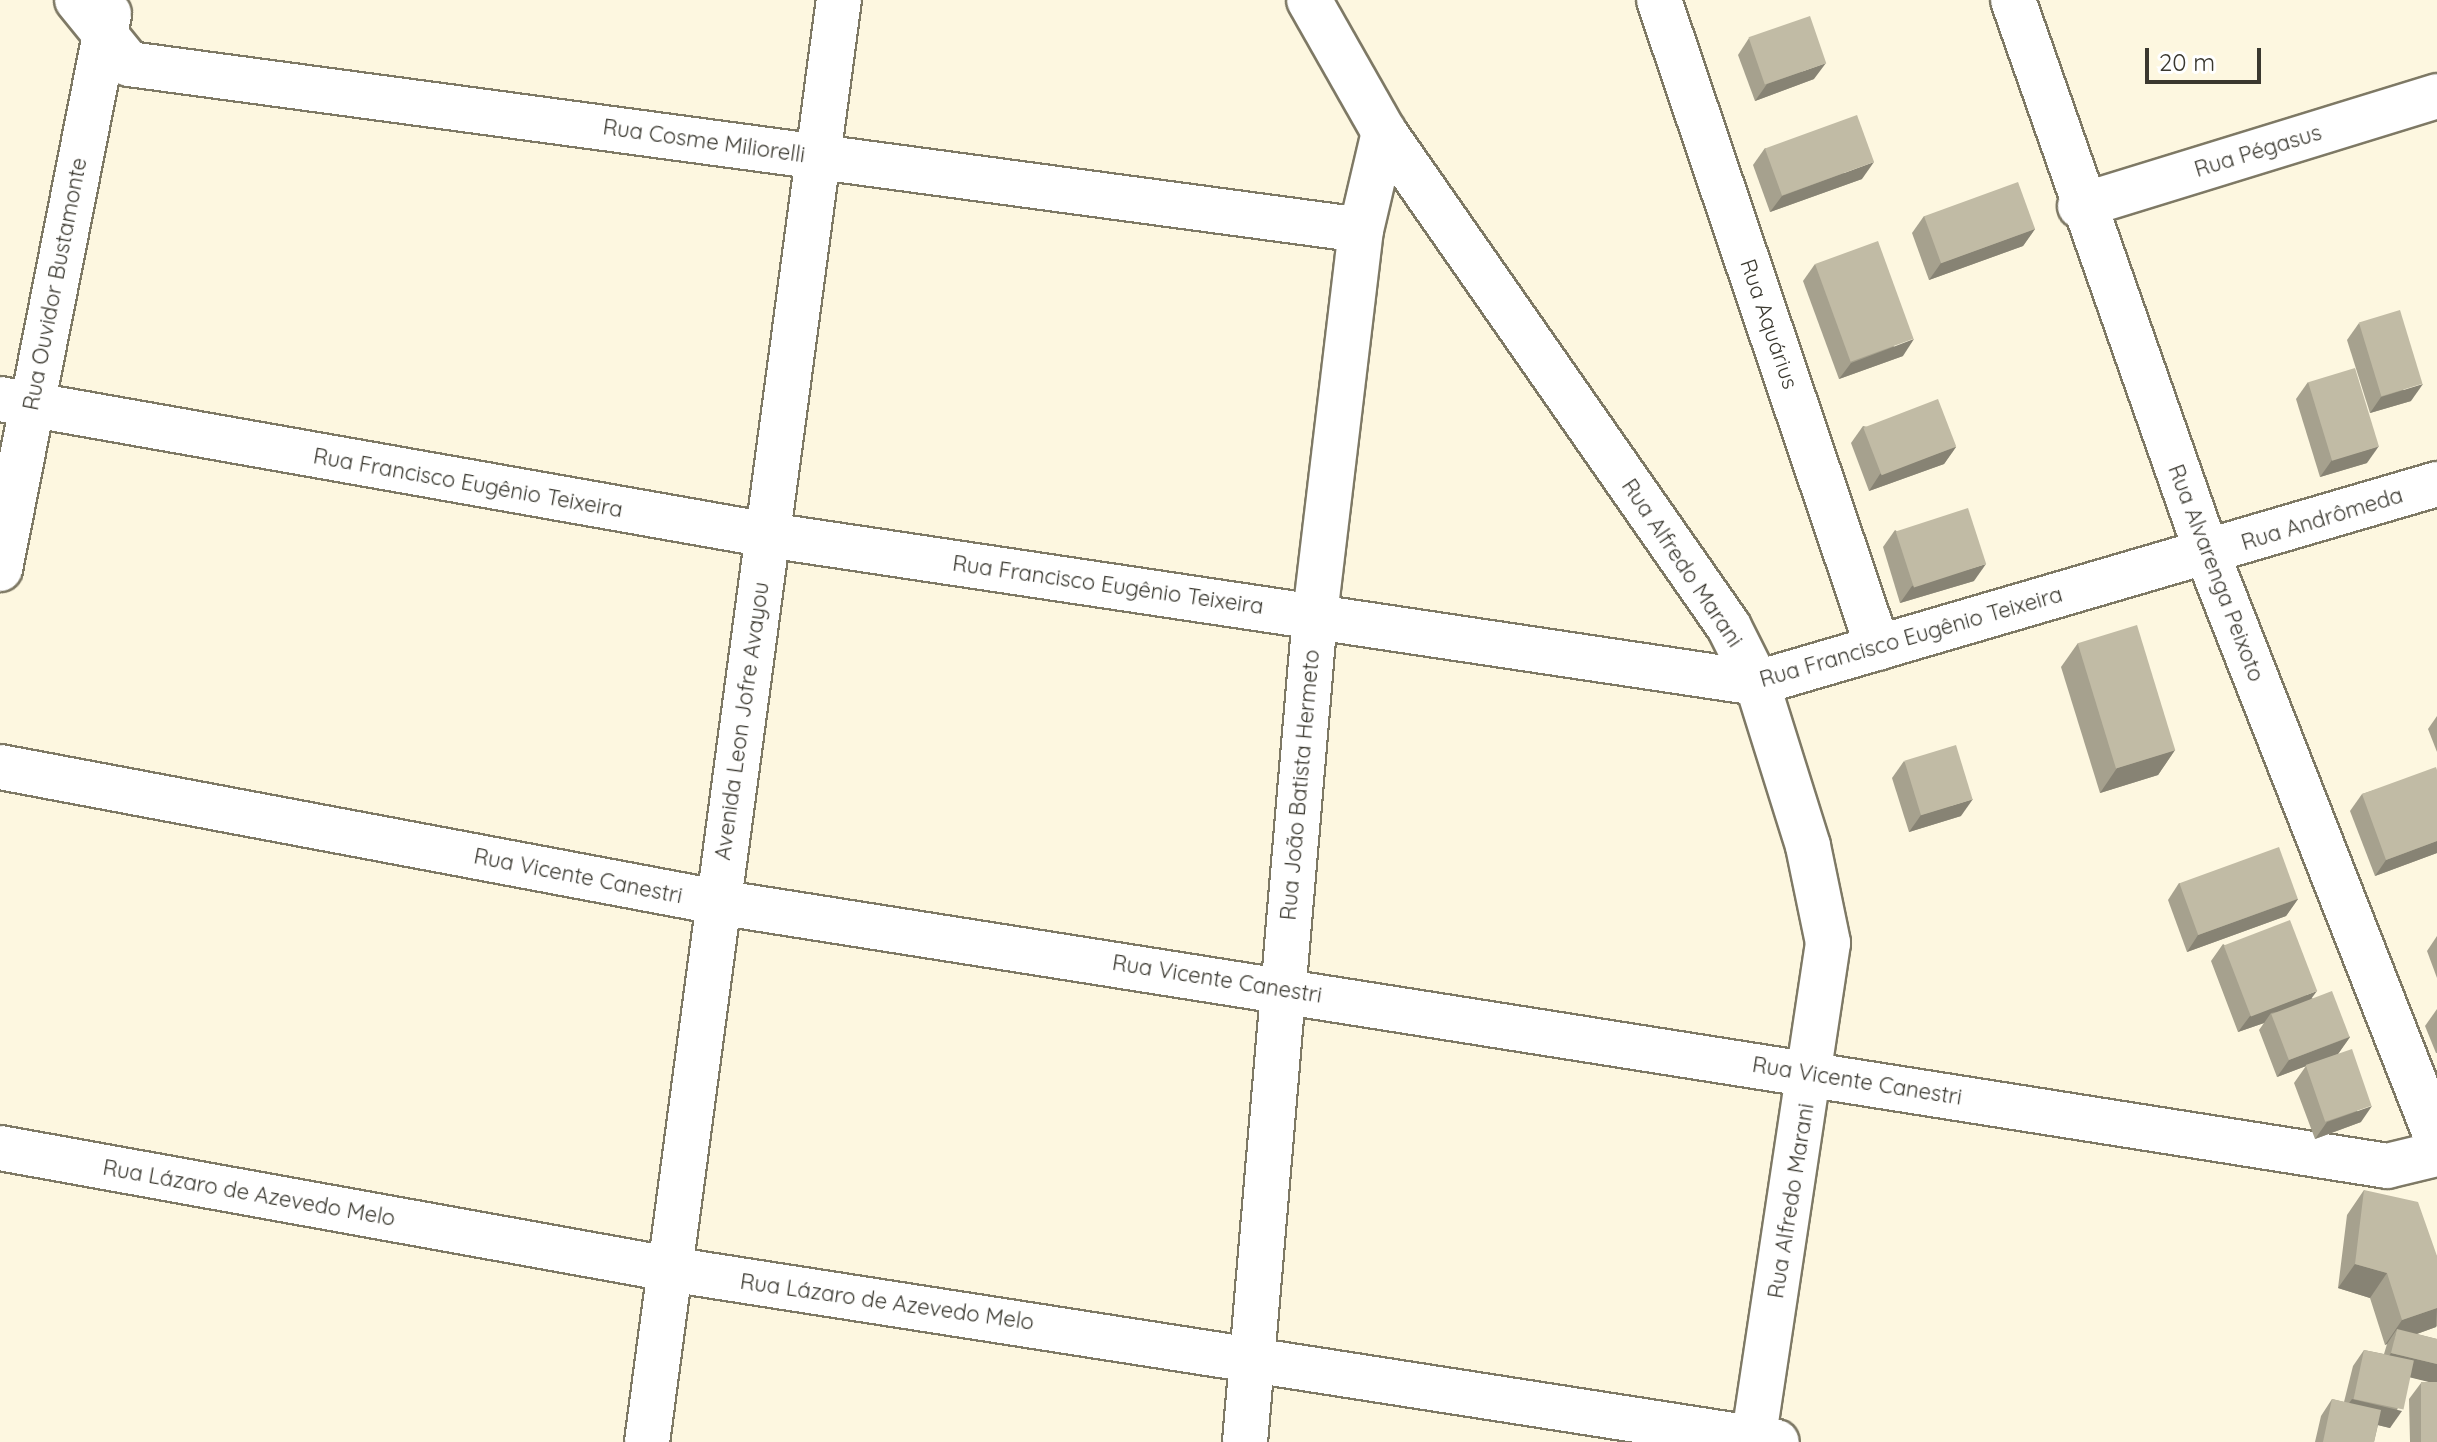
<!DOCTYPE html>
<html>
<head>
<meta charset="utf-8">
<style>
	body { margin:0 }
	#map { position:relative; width:2437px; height:1442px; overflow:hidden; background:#fdf7e0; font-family:Quicksand,sans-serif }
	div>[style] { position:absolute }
	.roads { filter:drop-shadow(2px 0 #7e7965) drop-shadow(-2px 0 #7e7965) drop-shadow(0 2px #7e7965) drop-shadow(0 -2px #7e7965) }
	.minor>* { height:44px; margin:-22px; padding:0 22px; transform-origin:22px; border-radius:22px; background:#fff }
	.tertiary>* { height:44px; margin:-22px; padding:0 22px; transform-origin:22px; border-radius:22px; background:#fff }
	.wall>* { inset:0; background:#a6a18e }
	.shaded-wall>* { inset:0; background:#878374 }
	.building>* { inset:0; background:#c1bba5; transform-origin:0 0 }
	span { translate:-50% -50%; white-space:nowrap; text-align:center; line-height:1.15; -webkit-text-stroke:7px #fff; paint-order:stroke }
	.street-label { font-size:22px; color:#3a382f }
	.scale { position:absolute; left:2145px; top:48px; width:116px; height:36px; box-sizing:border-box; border:4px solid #3a382f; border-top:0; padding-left:10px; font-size:24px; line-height:28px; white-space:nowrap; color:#3a382f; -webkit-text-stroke:6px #fff; paint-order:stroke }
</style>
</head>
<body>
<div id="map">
	<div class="roads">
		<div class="minor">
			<div style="left:77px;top:0;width:82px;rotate:50.9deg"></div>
			<div style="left:129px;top:64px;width:1243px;rotate:7.67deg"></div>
			<div style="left:1309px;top:0;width:152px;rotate:60.4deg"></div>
			<div style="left:1384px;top:132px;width:603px;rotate:55.12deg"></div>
			<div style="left:1729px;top:627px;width:63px;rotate:63.4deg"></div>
			<div style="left:1757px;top:683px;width:171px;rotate:72.6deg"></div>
			<div style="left:1808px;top:846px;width:99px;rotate:78.3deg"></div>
			<div style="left:1828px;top:943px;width:505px;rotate:98.55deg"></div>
			<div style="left:1659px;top:0;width:684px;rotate:71.33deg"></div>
			<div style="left:2013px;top:0;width:586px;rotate:70.67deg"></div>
			<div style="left:2207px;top:553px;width:630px;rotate:68.57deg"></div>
			<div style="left:2080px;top:206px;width:374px;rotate:-17.1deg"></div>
			<div style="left:0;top:399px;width:780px;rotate:10.04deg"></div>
			<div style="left:768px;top:535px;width:1000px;rotate:8.51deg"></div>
			<div style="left:1757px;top:683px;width:709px;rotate:-16.31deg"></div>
			<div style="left:0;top:569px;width:566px;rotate:-78.89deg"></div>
			<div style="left:0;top:767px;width:730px;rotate:10.66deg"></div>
			<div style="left:717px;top:902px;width:1691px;rotate:8.98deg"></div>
			<div style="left:2387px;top:1166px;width:51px;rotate:-13.5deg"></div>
			<div style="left:0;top:1148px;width:680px;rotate:10.25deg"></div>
			<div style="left:669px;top:1269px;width:1121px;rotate:8.87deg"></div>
			<div style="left:1245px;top:1442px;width:830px;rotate:-85.16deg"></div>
			<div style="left:1315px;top:615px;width:388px;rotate:-83.2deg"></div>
			<div style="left:1361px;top:230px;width:101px;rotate:-76.8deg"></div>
		</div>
		<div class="tertiary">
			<div style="left:647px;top:1442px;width:1455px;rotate:-82.42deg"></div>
		</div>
	</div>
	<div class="wall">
		<div style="clip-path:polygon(1749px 38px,1814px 79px,1755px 101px,1738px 55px)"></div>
		<div style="clip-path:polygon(1765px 148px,1862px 179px,1770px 212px,1753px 165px)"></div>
		<div style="clip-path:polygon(1924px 216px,2035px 229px,2023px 246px,1929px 280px,1912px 233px)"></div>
		<div style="clip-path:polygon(1815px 264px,1903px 356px,1839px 379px,1803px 281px)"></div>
		<div style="clip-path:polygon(2359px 323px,2411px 401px,2370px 413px,2347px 340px)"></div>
		<div style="clip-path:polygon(2308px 382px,2367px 463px,2320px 477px,2296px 399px)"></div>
		<div style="clip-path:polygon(1863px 426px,1956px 447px,1944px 464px,1869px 491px,1851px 443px)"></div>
		<div style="clip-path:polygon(1895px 530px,1974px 581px,1900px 603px,1883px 547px)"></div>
		<div style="clip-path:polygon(2078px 643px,2175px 750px,2158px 775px,2100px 793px,2061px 667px)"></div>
		<div style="clip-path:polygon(2437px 716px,2437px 752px,2428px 729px)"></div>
		<div style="clip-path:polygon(1904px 761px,1961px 816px,1909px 832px,1892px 778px)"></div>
		<div style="clip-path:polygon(2437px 770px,2437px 853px,2375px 876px,2350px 811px,2362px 794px)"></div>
		<div style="clip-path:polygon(2179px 883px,2298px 899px,2286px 916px,2187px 952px,2168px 900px)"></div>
		<div style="clip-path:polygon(2437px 936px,2437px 978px,2427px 951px)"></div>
		<div style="clip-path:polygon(2223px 944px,2312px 998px,2350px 1037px,2338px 1054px,2361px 1122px,2315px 1139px,2294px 1083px,2306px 1066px,2277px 1077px,2259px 1030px,2264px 1023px,2238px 1032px,2211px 961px)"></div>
		<div style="clip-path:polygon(2437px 1009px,2437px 1053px,2436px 1053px,2425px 1026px)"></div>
		<div style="clip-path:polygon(2364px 1190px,2437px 1256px,2437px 1326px,2436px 1327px,2417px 1334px,2437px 1339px,2437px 1442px,2410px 1442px,2409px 1399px,2421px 1383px,2431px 1382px,2410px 1377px,2390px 1428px,2378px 1425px,2374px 1442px,2315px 1442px,2321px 1416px,2332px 1399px,2344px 1402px,2353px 1366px,2364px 1350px,2384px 1354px,2387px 1344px,2385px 1345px,2370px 1298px,2338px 1288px,2347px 1215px)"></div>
	</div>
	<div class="shaded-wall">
		<div style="clip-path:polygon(1826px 63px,1814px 79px,1755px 101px,1767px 84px)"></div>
		<div style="clip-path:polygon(1874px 162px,1862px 179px,1770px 212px,1782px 196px)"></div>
		<div style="clip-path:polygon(2035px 229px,2023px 246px,1929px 280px,1941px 263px)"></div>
		<div style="clip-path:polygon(1914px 339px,1903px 356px,1839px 379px,1851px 363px)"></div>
		<div style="clip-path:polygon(2423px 384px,2411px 401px,2370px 413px,2381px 397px)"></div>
		<div style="clip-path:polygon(2379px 446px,2367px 463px,2320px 477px,2332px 460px)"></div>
		<div style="clip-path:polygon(1956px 447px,1944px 464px,1869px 491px,1880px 474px)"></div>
		<div style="clip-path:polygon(1986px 564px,1974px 581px,1900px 603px,1912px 586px)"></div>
		<div style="clip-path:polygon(2175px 750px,2158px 775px,2100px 793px,2117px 768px)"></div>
		<div style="clip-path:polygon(1973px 799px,1961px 816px,1909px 832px,1921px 815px)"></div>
		<div style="clip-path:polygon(2437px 841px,2437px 853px,2375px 876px,2386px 860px)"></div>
		<div style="clip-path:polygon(2298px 899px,2286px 916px,2187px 952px,2198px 935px)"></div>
		<div style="clip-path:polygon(2317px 991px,2305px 1007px,2271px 1013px,2264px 1023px,2238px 1032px,2250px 1016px)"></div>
		<div style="clip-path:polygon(2350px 1037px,2338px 1054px,2277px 1077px,2289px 1060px)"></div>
		<div style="clip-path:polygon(2372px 1106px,2361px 1122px,2315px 1139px,2327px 1122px)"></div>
		<div style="clip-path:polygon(2355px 1264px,2387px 1273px,2370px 1298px,2338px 1288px)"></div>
		<div style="clip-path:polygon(2437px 1308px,2436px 1327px,2394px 1342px,2397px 1329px,2387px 1344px,2385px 1345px,2402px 1320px)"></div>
		<div style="clip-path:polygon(2391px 1353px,2437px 1364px,2437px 1384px,2380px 1370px)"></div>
		<div style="clip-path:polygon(2352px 1399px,2402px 1411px,2390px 1428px,2340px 1416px)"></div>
	</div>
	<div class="building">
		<div style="left:1810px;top:16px;width:50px;height:65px;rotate:71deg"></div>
		<div style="left:1857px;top:115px;width:50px;height:98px;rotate:70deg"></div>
		<div style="left:2018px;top:182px;width:50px;height:100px;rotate:70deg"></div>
		<div style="left:1878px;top:241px;width:104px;height:67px;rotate:70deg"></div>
		<div style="left:2400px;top:310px;width:77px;height:43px;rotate:73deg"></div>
		<div style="left:2355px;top:368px;width:82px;height:49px;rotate:73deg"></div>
		<div style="left:1938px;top:399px;width:51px;height:80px;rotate:69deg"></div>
		<div style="left:1968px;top:508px;width:59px;height:76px;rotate:72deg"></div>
		<div style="left:2137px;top:625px;width:131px;height:62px;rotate:73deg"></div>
		<div style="left:1956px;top:745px;width:57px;height:54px;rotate:73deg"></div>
		<div style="clip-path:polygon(2436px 767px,2437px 770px,2437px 841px,2386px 860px,2362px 794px)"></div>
		<div style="left:2279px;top:847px;width:55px;height:106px;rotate:70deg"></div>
		<div style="left:2290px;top:920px;width:76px;height:71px;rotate:69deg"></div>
		<div style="left:2332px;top:991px;width:49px;height:65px;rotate:69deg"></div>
		<div style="left:2352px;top:1049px;width:60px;height:49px;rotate:71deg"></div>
		<div style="clip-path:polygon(2364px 1190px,2418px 1202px,2437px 1256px,2437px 1308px,2402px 1320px,2387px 1273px,2355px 1264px)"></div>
		<div style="clip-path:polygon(2397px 1329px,2437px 1339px,2437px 1364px,2391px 1353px)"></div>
		<div style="left:2364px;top:1350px;width:51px;height:50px;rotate:12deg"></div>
		<div style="left:2437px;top:1382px;width:60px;height:16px;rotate:90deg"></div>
		<div style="clip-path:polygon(2332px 1399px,2381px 1410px,2374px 1442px,2323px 1442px)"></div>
	</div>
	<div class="street-label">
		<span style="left:704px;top:141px;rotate:8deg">Rua Cosme Miliorelli</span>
		<span style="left:2258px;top:151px;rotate:-17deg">Rua Pégasus</span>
		<span style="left:55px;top:284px;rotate:-79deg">Rua Ouvidor Bustamonte</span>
		<span style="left:1769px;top:324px;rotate:71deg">Rua Aquárius</span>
		<span style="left:468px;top:483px;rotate:10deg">Rua Francisco Eugênio Teixeira</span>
		<span style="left:2322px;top:519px;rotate:-17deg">Rua Andrômeda</span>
		<span style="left:1682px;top:563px;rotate:56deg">Rua Alfredo Marani</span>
		<span style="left:2216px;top:573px;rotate:69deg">Rua Alvarenga Peixoto</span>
		<span style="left:1108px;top:585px;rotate:8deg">Rua Francisco Eugênio Teixeira</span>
		<span style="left:1911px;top:637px;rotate:-16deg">Rua Francisco Eugênio Teixeira</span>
		<span style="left:742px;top:721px;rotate:-82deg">Avenida Leon Jofre Avayou</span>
		<span style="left:1300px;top:785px;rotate:-85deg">Rua João Batista Hermeto</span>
		<span style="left:578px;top:876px;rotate:11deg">Rua Vicente Canestri</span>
		<span style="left:1217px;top:979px;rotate:9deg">Rua Vicente Canestri</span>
		<span style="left:1857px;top:1081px;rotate:9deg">Rua Vicente Canestri</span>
		<span style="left:249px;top:1193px;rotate:10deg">Rua Lázaro de Azevedo Melo</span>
		<span style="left:1791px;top:1201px;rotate:-81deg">Rua Alfredo Marani</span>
		<span style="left:887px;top:1302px;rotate:8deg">Rua Lázaro de Azevedo Melo</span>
	</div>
	<div class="scale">20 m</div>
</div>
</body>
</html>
